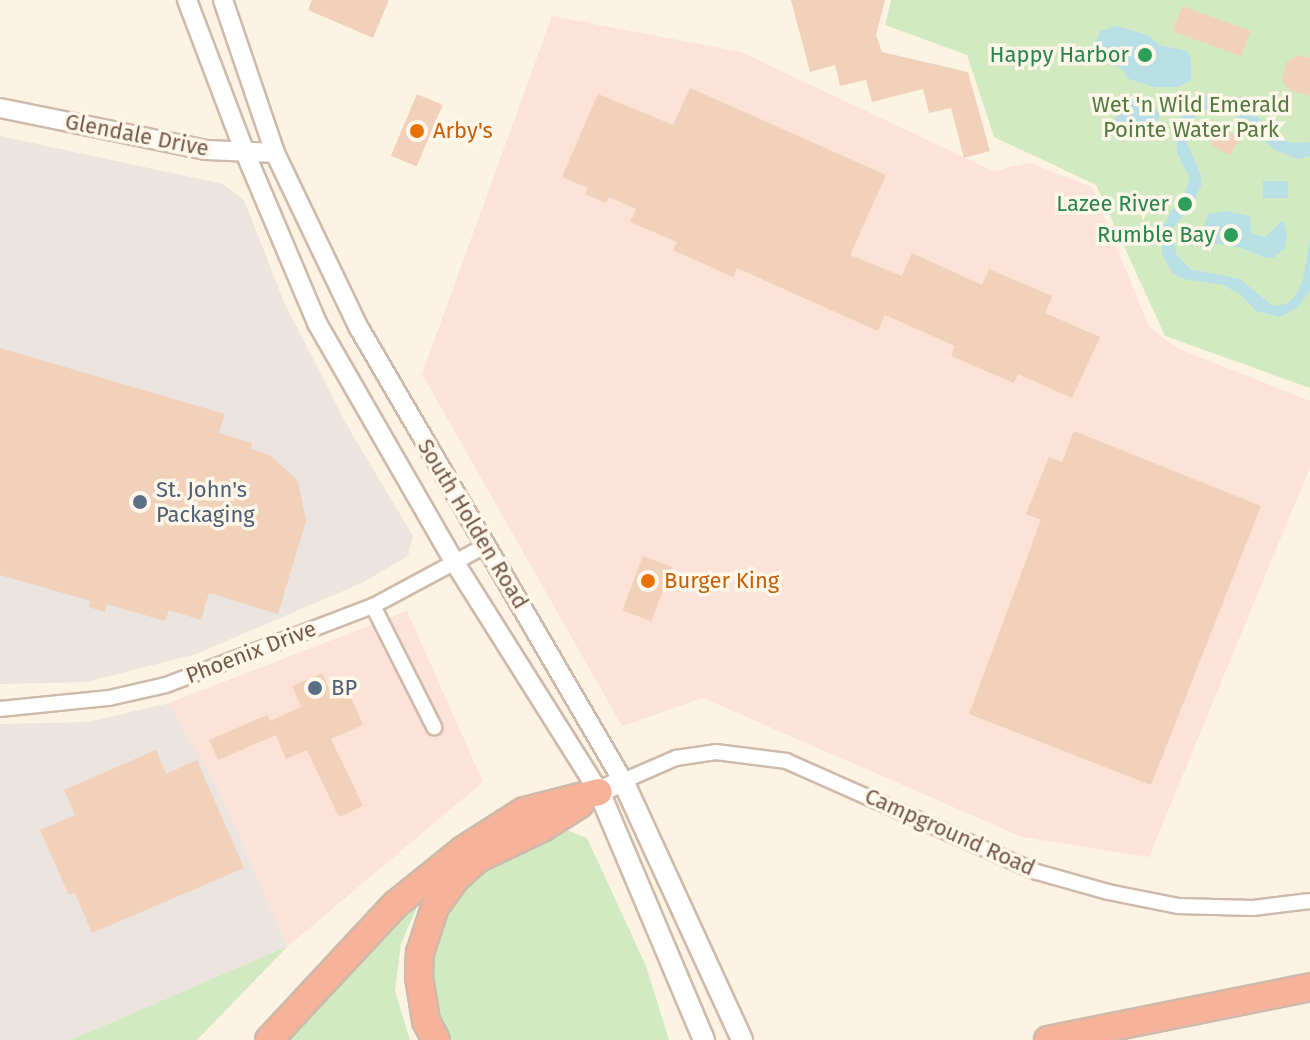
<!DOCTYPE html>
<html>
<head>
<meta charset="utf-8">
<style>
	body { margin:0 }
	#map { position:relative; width:1310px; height:1040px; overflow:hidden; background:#fcf3e3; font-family:"Fira Sans",sans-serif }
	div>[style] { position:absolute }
	.commercial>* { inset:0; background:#fde2d7 }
	.industrial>* { inset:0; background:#ece4de }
	.green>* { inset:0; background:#d2eac2 }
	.water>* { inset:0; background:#b8dfe6; transform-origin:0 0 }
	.building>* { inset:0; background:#f2d1bb; transform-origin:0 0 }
	.roads { filter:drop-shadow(2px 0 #cebaaa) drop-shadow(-2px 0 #cebaaa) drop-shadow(0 2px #cebaaa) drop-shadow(0 -2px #cebaaa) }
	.minor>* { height:14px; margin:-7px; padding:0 7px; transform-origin:7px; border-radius:7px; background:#fff }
	.tertiary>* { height:18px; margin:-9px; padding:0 9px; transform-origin:9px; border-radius:9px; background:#fff }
	.secondary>* { height:20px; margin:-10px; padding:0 10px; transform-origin:10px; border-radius:10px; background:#fff }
	.motorway>* { height:26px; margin:-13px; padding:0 13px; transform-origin:13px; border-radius:13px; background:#f7b29a }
	.dots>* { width:22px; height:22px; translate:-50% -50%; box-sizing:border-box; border:4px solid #fff7ea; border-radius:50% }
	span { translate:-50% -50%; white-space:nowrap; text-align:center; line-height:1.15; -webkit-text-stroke:7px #fff7ea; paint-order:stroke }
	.leisure-label { font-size:22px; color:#27864d }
	.right { translate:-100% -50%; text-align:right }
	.park-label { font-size:22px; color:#527a41 }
	.food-label { font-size:22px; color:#c56008 }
	.left { translate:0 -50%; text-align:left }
	.street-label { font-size:22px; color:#755949 }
	.service-label { font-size:22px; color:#4e5e75 }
</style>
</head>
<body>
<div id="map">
	<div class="commercial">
		<div style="clip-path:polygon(552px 16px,741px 52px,993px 171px,1030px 163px,1092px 187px,1149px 327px,1177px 348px,1310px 401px,1310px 467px,1149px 857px,1022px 837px,703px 698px,622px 726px,422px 374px)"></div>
		<div style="clip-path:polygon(407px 611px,483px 782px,288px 946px,219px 790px,169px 703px)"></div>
	</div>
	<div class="industrial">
		<div style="clip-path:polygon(0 136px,223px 184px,244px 200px,284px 302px,348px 427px,413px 536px,408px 556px,364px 582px,196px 654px,86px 682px,0 684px)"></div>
		<div style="clip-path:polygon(169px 703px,219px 790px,288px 946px,71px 1040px,0 1040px,0 724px,88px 722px)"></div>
	</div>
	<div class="green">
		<div style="clip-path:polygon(891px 0,1310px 0,1310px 388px,1165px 336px,1096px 185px,994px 137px,967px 55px,885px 25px)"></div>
		<div style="clip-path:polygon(564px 829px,587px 838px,646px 966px,669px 1040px,449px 1040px,429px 998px,429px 956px,442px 918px,466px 885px,496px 865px)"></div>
		<div style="clip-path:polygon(412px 903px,417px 907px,401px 944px,395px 991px,410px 1040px,280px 1040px)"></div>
		<div style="clip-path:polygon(288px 946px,197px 1040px,71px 1040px)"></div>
	</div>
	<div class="water">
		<div style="clip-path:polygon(1117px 26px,1148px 35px,1159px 45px,1187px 51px,1191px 59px,1191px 80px,1178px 87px,1154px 87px,1129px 79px,1121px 68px,1102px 60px,1096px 43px,1100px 31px)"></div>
		<div style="clip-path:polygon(1214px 94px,1238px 100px,1280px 137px,1292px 143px,1310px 142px,1310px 156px,1298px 159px,1275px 150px,1240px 119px,1221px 107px,1203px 110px,1189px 123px,1186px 134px,1187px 143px,1201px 175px,1201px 186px,1192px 205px,1173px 228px,1176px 254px,1190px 269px,1240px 279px,1270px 304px,1277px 306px,1288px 303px,1296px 295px,1303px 279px,1310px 238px,1310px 291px,1298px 307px,1280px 317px,1256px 311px,1240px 294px,1223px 285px,1184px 279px,1173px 273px,1162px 255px,1162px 230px,1171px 211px,1183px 198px,1190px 178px,1177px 153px,1177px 124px,1192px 102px)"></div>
		<div style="clip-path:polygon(1130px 97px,1153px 105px,1160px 115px,1152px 137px,1115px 125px,1117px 103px)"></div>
		<div style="left:1263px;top:181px;width:25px;height:17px"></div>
		<div style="clip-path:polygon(1226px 211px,1250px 216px,1251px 233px,1265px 237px,1283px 220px,1287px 233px,1285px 248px,1273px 258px,1266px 258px,1241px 248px,1207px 242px,1203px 229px,1208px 214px)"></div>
	</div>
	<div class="building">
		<div style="clip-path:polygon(312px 0,389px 0,373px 38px,308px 10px)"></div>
		<div style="clip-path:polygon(791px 0,885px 0,876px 35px,882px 52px,968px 72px,990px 151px,964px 158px,951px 108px,929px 113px,923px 89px,872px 102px,866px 80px,840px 86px,835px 65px,810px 72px)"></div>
		<div style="left:1182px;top:6px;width:73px;height:27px;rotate:20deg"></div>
		<div style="clip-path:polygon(1299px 55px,1310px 58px,1310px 96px,1289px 90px,1282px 80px,1286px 62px)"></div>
		<div style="clip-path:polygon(690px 88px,886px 175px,850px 255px,902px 276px,912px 253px,982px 285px,989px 269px,1052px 296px,1045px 313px,1100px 337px,1072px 398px,1018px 374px,1014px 383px,951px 356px,955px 346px,885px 315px,878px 331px,737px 268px,733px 277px,673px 250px,677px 242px,630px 222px,636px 209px,609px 197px,606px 203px,585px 194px,588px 188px,562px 177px,598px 94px,673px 125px)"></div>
		<div style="left:417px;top:94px;width:28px;height:67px;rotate:23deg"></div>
		<div style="left:1221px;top:127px;width:22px;height:20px;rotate:30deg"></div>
		<div style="clip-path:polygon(0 348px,225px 414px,219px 433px,252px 443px,251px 449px,270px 455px,298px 481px,306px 521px,278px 614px,209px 593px,201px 620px,169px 610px,165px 621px,107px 604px,105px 612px,89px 607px,91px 601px,0 575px)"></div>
		<div style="clip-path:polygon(1074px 431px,1261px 506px,1151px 785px,969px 714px,1041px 520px,1026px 514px,1049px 457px,1062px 462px)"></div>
		<div style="left:643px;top:556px;width:31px;height:58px;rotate:21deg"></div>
		<div style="clip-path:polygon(322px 673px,332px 695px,347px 688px,363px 725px,331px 739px,363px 806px,339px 817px,307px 750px,286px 759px,276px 735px,218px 760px,209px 740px,267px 715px,270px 721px,301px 707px,292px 686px)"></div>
		<div style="clip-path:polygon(156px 750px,166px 774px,197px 760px,244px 868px,92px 933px,75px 893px,69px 895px,40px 830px,75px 815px,64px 790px)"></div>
	</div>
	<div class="roads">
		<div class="minor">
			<div style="left:373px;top:606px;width:136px;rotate:63.2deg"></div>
			<div style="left:0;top:709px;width:110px;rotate:-5.8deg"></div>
			<div style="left:109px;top:698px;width:58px;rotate:-12.8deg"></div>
			<div style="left:166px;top:685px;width:222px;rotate:-20.9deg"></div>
			<div style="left:373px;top:606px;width:129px;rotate:-28.2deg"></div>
			<div style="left:623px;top:781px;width:58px;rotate:-23.5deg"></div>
			<div style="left:676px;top:758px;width:40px;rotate:-8.5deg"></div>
			<div style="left:716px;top:752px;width:71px;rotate:7.3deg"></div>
			<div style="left:786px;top:761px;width:274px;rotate:23.9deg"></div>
			<div style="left:1037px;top:872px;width:74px;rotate:15.7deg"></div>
			<div style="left:1108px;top:892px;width:71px;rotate:11.3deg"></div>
			<div style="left:1178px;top:906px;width:75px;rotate:1.5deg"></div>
			<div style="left:1253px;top:908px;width:57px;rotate:-7deg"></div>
		</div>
		<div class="tertiary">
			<div style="left:187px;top:0;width:160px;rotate:69.2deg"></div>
			<div style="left:244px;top:150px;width:188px;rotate:67.1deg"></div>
			<div style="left:317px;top:323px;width:277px;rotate:60.1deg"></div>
			<div style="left:455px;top:563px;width:271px;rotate:57.8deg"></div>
			<div style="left:223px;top:0;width:162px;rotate:71.2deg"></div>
			<div style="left:275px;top:153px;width:194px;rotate:64.4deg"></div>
			<div style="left:359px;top:328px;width:524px;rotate:59.77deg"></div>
			<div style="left:0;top:108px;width:211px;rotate:11.5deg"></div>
			<div style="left:207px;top:150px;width:68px;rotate:2.5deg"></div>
		</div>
		<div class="secondary">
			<div style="left:704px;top:1040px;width:269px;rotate:-112.9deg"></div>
			<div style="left:599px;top:792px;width:26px;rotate:-25deg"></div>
			<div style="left:623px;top:781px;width:285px;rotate:65.3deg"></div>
		</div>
		<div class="motorway">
			<div style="left:269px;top:1040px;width:186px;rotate:-47deg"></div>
			<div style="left:396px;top:904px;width:86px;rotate:-38.9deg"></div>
			<div style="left:463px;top:850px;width:72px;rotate:-32.6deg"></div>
			<div style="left:524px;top:811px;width:77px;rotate:-14.2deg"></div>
			<div style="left:436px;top:1040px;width:21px;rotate:-118deg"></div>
			<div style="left:426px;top:1021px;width:45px;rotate:-99deg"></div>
			<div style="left:419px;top:977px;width:24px;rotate:-88deg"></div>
			<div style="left:420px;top:953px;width:48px;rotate:-71.9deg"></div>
			<div style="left:435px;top:907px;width:36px;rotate:-54deg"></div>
			<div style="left:456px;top:878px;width:28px;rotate:-42deg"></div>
			<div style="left:477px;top:859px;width:72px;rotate:-25.5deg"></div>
			<div style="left:542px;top:828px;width:45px;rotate:-32.3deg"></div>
			<div style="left:1048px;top:1040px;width:267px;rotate:-11.4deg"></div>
		</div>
	</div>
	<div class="dots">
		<div style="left:1145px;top:55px;background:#2e9e5b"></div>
		<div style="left:417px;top:131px;background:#e8710a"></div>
		<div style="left:1185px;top:204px;background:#2e9e5b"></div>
		<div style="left:1231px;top:235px;background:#2e9e5b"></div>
		<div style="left:140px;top:502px;background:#5c6f8a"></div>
		<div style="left:648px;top:581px;background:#e8710a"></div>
		<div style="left:315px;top:688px;background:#5c6f8a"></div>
	</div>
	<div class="leisure-label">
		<span class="right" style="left:1129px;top:55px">Happy Harbor</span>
		<span class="right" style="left:1169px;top:204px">Lazee River</span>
		<span class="right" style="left:1215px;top:235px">Rumble Bay</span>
	</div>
	<div class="park-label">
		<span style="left:1191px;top:117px">Wet 'n Wild Emerald<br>Pointe Water Park</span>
	</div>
	<div class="food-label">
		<span class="left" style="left:433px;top:131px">Arby's</span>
		<span class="left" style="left:664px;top:581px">Burger King</span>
	</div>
	<div class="street-label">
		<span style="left:137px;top:135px;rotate:11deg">Glendale Drive</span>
		<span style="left:473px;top:524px;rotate:59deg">South Holden Road</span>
		<span style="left:251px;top:652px;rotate:-21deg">Phoenix Drive</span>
		<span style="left:950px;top:832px;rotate:24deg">Campground Road</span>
	</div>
	<div class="service-label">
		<span class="left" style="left:156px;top:502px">St. John's<br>Packaging</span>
		<span class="left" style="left:331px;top:688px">BP</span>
	</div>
</div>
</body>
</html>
